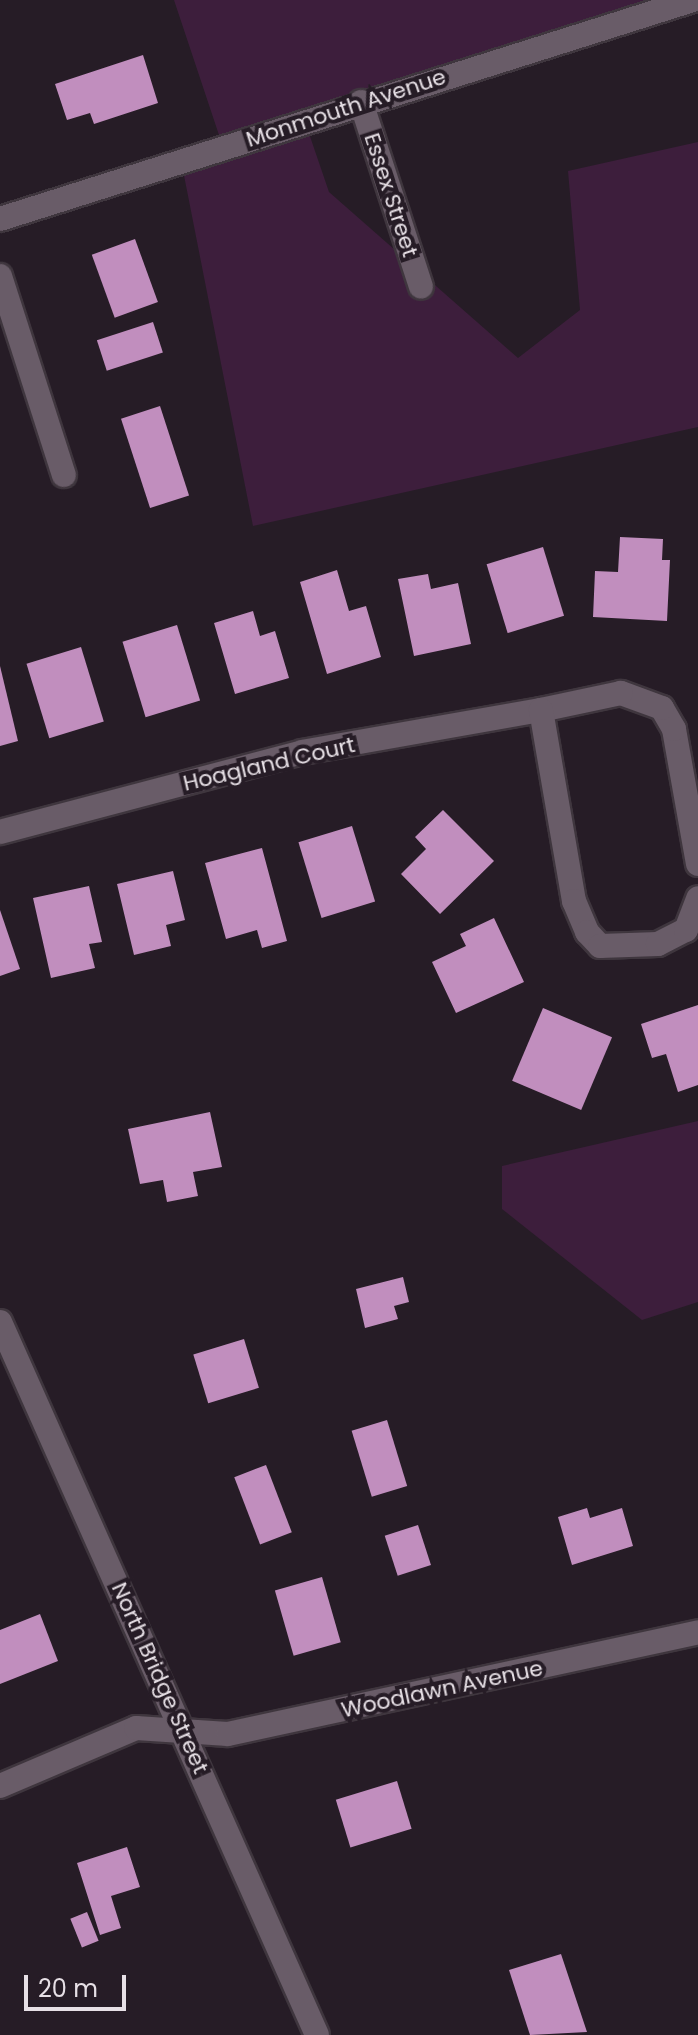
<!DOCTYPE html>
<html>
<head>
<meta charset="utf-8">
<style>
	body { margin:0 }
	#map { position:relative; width:698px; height:2035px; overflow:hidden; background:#261c26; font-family:Poppins,sans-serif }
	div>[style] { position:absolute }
	.green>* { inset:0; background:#3d1e3c }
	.building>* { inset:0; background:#c18ebe; transform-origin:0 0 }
	.roads { filter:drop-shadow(2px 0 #3f363e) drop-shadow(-2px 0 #3f363e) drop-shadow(0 2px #3f363e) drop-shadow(0 -2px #3f363e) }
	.minor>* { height:24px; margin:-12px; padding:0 12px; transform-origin:12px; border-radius:12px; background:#695c68 }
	span { translate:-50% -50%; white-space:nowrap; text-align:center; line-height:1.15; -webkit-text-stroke:8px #261c26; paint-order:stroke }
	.street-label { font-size:22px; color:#e7e0e6 }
	.scale { position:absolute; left:24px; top:1975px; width:102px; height:36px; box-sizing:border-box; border:4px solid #e7e0e6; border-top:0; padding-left:10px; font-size:24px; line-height:28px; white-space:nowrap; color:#e7e0e6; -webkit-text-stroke:6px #261c26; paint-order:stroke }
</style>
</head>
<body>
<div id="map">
	<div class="green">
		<div style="clip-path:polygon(174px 0,658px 0,301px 110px,329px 192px,518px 358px,580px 310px,568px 171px,698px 142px,698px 427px,253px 526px,179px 150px,219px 135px)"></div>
		<div style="clip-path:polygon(698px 1121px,698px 1302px,642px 1320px,502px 1209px,502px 1166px)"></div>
	</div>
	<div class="building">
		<div style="clip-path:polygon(143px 55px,158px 103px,94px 124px,90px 113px,67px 120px,55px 84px)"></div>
		<div style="left:135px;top:239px;width:67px;height:46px;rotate:70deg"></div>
		<div style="left:153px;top:322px;width:32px;height:59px;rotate:72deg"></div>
		<div style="left:160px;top:406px;width:94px;height:41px;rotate:72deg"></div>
		<div style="clip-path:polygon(620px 537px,663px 539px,662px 560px,670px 560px,667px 621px,593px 617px,595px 571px,618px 572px)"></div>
		<div style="left:543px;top:547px;width:72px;height:59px;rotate:73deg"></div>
		<div style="clip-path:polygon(337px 570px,349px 611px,366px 606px,381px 657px,327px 674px,300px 582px)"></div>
		<div style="clip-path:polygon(428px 574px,431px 589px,458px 583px,471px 644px,414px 656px,398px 579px)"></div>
		<div style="clip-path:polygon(253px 611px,260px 636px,275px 631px,289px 678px,235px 694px,214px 623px)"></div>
		<div style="left:177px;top:625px;width:79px;height:57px;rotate:73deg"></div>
		<div style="left:81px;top:647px;width:78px;height:57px;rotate:73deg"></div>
		<div style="clip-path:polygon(0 666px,18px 741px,0 746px)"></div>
		<div style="clip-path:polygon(443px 810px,494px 861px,440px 914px,401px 874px,426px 849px,415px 837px)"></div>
		<div style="left:352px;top:826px;width:79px;height:56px;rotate:73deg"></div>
		<div style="clip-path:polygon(262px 848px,287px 941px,262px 948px,257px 930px,226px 939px,205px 863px)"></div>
		<div style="clip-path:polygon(173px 871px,185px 920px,166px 925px,171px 946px,134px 955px,117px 884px)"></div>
		<div style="clip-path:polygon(89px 886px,102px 942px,89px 944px,95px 968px,51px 978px,33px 898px)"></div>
		<div style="clip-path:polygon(0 910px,20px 969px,0 976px)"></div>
		<div style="clip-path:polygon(494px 918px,524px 982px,456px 1013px,432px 962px,466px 946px,460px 934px)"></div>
		<div style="clip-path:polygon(698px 1005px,698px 1085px,678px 1092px,666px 1054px,652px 1058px,641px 1024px)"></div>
		<div style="left:543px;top:1008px;width:75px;height:79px;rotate:23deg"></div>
		<div style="clip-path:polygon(210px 1112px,222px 1167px,193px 1172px,198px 1196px,167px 1202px,163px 1180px,140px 1184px,128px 1129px)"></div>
		<div style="clip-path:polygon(403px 1277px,409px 1302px,394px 1306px,398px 1319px,365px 1328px,356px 1289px)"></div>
		<div style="left:244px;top:1339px;width:51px;height:53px;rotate:73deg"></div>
		<div style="left:387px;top:1420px;width:69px;height:37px;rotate:73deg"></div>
		<div style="left:266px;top:1465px;width:72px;height:34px;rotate:69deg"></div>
		<div style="clip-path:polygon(587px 1508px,590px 1518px,622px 1508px,633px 1546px,572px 1565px,558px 1517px)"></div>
		<div style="left:418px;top:1525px;width:42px;height:35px;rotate:72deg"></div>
		<div style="left:322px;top:1577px;width:68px;height:49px;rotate:74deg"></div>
		<div style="clip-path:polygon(40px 1614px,58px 1661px,0 1684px,0 1630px)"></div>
		<div style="left:397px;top:1781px;width:50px;height:64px;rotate:73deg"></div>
		<div style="clip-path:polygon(127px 1847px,140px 1887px,111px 1896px,121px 1928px,100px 1935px,77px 1863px)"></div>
		<div style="left:87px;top:1912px;width:31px;height:18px;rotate:68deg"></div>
		<div style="clip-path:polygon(561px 1954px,587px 2032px,530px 2035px,509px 1970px)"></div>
	</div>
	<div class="roads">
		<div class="minor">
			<div style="left:361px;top:102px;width:194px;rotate:72deg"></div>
			<div style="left:0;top:219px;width:727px;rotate:-17.54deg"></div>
			<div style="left:0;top:276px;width:209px;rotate:72.2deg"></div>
			<div style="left:0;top:832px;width:312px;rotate:-14.8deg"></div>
			<div style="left:302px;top:752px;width:243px;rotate:-10deg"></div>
			<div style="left:698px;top:864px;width:137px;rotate:-100.1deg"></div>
			<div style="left:674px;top:729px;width:24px;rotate:-120deg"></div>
			<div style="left:662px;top:708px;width:44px;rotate:-159.9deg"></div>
			<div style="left:621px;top:693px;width:82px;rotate:168deg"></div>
			<div style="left:541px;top:710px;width:194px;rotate:80.2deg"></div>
			<div style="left:574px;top:901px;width:34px;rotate:67deg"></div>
			<div style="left:587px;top:932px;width:19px;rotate:47deg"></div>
			<div style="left:600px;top:946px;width:58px;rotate:-2deg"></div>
			<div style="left:658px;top:944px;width:31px;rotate:-27deg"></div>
			<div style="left:686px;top:930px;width:34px;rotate:-69deg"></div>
			<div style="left:0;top:1322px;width:780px;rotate:66.03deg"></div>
			<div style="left:0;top:1786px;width:148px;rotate:-23.1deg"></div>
			<div style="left:136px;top:1728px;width:92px;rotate:3.7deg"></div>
			<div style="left:228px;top:1734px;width:481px;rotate:-12.2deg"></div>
		</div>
	</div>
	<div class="street-label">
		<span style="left:346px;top:108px;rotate:-18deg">Monmouth Avenue</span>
		<span style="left:391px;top:195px;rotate:72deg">Essex Street</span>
		<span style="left:269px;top:764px;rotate:-13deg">Hoagland Court</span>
		<span style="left:160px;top:1678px;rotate:66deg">North Bridge Street</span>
		<span style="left:442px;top:1689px;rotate:-12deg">Woodlawn Avenue</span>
	</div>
	<div class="scale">20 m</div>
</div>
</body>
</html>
